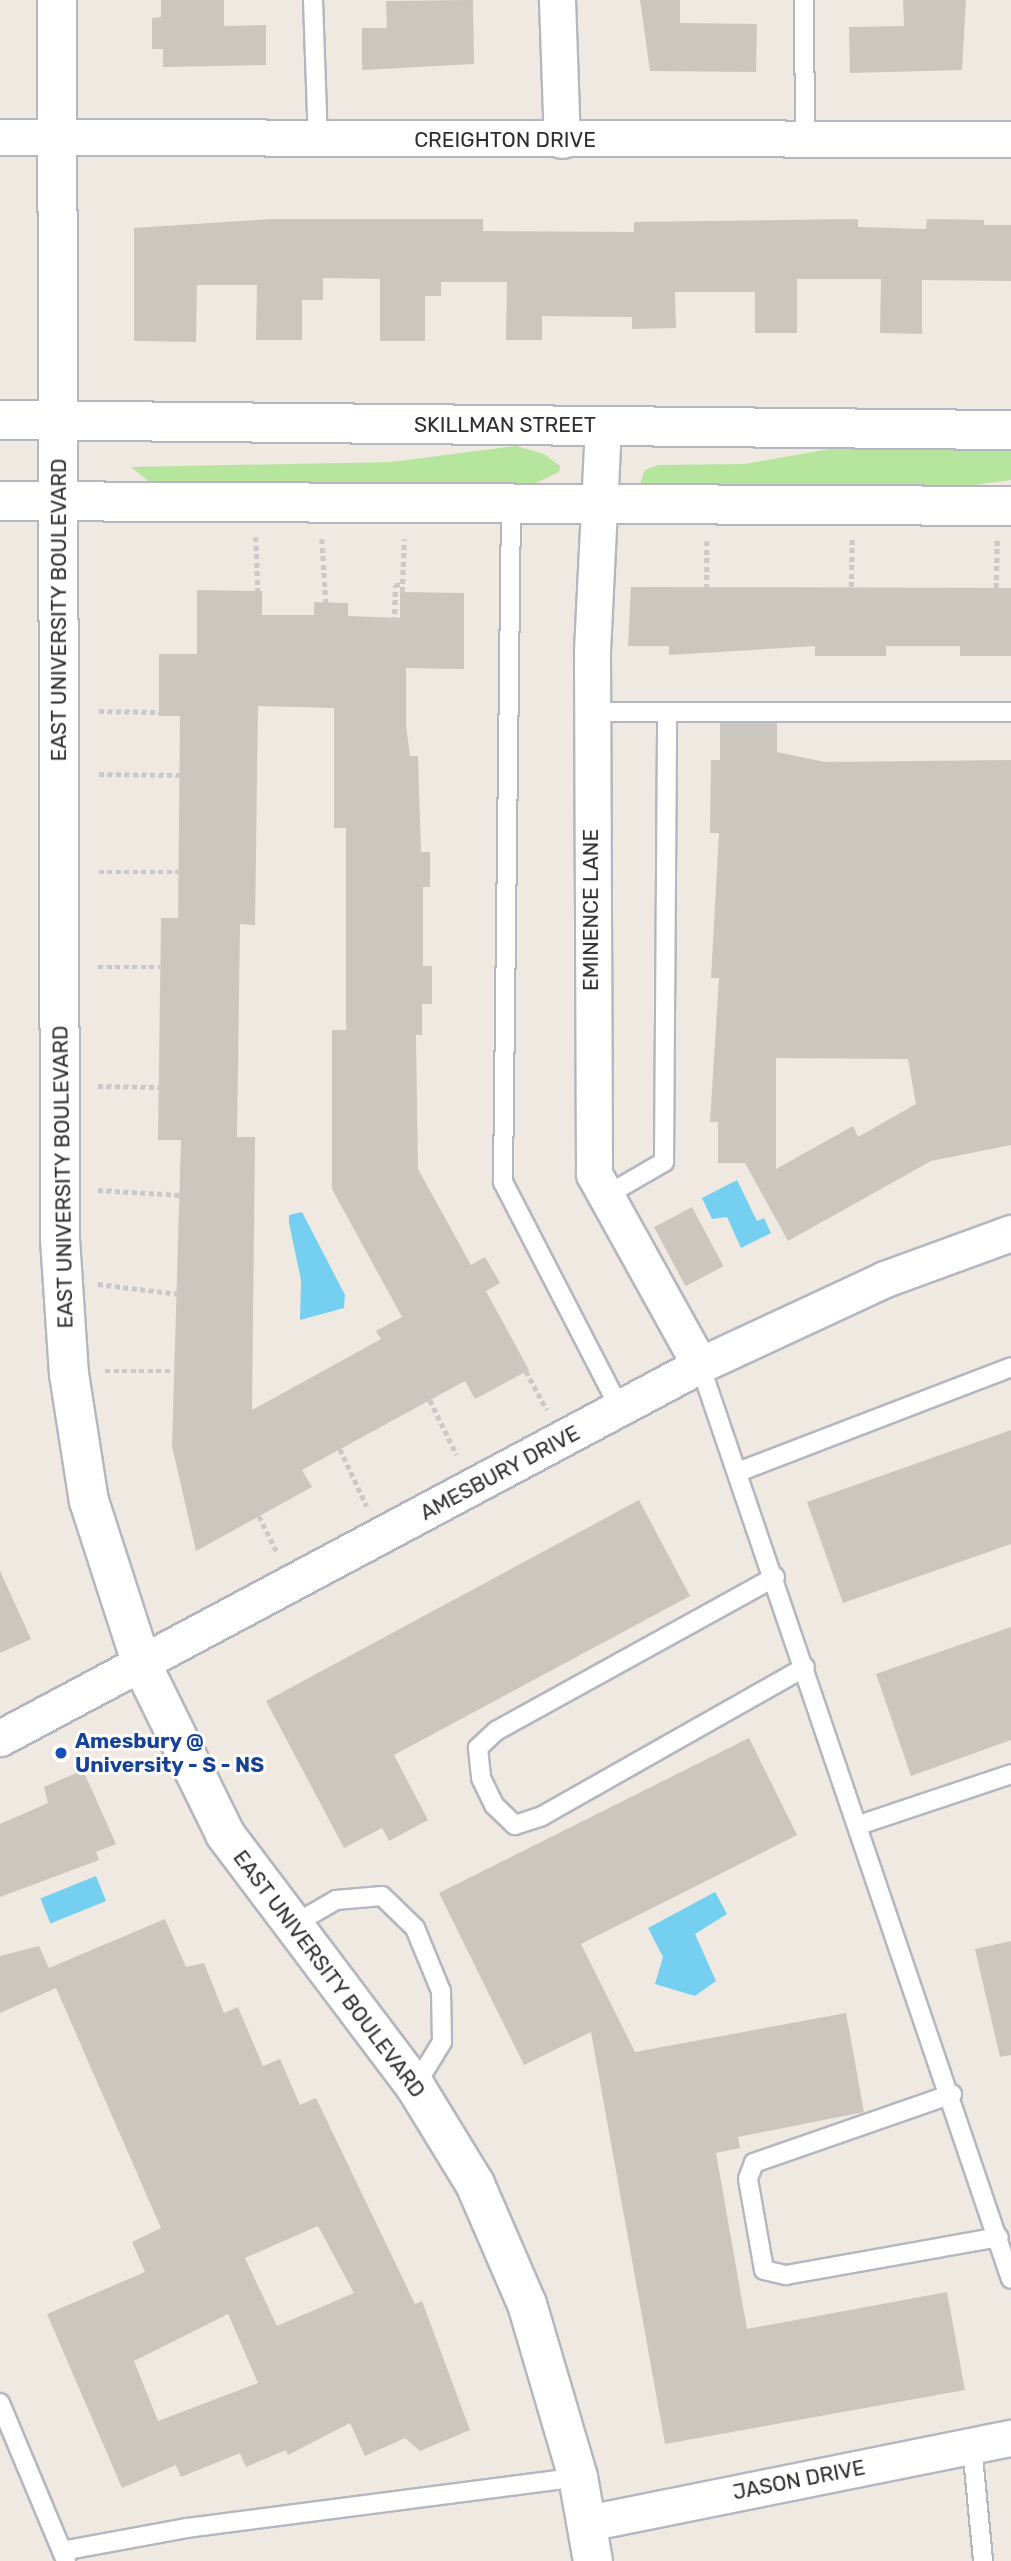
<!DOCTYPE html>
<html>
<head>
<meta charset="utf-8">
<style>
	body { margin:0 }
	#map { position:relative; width:1011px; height:2561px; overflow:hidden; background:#efe9e1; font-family:Rubik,sans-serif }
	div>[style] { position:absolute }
	.green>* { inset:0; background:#b6e59e }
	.water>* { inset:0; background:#75cff0; transform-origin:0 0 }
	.building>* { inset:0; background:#cbc7bf; transform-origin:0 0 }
	.path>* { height:4.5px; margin-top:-2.25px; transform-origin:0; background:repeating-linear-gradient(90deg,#c9c9c9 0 5px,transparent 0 8.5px) }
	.roads { filter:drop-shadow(2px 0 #b4b7c1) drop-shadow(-2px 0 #b4b7c1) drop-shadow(0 2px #b4b7c1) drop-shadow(0 -2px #b4b7c1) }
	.service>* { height:18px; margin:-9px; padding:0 9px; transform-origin:9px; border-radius:9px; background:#fff }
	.minor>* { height:35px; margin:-17.5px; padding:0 17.5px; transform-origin:17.5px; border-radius:17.5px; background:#fff }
	.tertiary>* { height:38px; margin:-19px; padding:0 19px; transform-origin:19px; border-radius:19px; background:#fff }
	.secondary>* { height:38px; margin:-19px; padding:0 19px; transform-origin:19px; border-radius:19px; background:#fff }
	.dots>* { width:19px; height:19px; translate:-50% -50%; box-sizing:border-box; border:4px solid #fff; border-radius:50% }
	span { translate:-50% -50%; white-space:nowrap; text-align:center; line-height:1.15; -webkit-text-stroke:6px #fff; paint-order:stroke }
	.street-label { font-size:21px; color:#2e2e2e }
	.transit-label { font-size:21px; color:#164399; font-weight:700 }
	.left { translate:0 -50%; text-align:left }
</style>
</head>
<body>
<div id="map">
	<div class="green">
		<div style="clip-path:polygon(516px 446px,544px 454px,560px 466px,559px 472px,530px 486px,159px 490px,131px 467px,391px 462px)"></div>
		<div style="clip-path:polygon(835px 448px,1011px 448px,1011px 480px,953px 488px,647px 489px,640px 484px,645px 470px,658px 465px,745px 464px)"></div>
	</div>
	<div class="water">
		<div style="clip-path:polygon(737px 1180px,757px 1221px,764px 1218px,771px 1233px,741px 1248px,727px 1217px,712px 1219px,702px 1198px)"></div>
		<div style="clip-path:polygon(302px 1212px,345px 1295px,344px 1308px,300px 1320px,301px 1280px,289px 1223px,289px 1215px)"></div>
		<div style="left:96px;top:1876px;width:27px;height:60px;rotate:68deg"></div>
		<div style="clip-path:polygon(715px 1892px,727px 1914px,695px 1934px,716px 1981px,695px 1996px,655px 1984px,663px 1957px,648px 1928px)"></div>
	</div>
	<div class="building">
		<div style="clip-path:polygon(161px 0,224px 0,224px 26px,266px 25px,266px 65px,163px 67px,163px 49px,152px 49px,152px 18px,161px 17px)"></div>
		<div style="clip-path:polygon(473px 0,474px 64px,362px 70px,362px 28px,387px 28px,386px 1px)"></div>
		<div style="clip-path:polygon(640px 0,680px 0,680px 23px,757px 24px,756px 72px,650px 71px)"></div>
		<div style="clip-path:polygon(903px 0,966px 0,962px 70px,850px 73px,849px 27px,904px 26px)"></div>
		<div style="clip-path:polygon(272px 219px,483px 219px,483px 231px,634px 232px,634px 222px,858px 219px,858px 227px,926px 229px,927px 219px,984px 220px,984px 225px,1011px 225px,1011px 281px,922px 280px,922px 334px,880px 333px,881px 279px,797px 279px,797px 333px,755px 333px,755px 292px,675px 292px,676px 328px,632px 329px,632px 317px,542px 316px,542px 340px,506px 340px,507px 282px,441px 282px,441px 296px,425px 296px,425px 341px,380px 341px,380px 279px,323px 278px,323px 300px,302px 300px,302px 340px,256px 340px,257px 285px,197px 285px,196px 342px,134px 341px,134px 228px)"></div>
		<div style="clip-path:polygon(631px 587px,1011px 588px,1011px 656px,960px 656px,960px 646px,886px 646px,886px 656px,815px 656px,815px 646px,669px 655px,669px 646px,628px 646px)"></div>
		<div style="clip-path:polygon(evenodd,197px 590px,262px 591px,262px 615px,314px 615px,314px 602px,348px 603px,348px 616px,400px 618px,400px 592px,464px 593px,464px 669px,406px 668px,406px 726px,410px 756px,418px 756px,421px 852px,430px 852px,430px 887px,423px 887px,423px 966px,432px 966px,432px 1004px,422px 1004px,422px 1035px,416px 1035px,418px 1169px,471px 1265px,485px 1257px,500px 1283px,486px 1291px,529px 1370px,475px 1399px,465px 1381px,302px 1470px,312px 1487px,196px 1551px,172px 1446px,181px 1140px,158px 1140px,161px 918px,178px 918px,180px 716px,159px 716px,159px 654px,197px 654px,197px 590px,258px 706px,334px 708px,334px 828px,346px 828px,346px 1030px,332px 1030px,332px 1189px,402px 1317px,376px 1331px,381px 1339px,252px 1410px,255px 1137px,237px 1137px,240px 924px,255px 925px,258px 706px)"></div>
		<div style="clip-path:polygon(evenodd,720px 723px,777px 723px,777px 752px,825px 762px,1011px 760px,1011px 1145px,931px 1161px,788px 1241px,745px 1163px,718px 1163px,718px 1122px,710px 1122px,719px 978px,711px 978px,719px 833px,710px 833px,711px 760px,720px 760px,720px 723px,776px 1058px,908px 1059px,916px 1104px,858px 1137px,853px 1126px,776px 1169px,776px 1058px)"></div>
		<div style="left:692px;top:1207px;width:67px;height:43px;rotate:62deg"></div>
		<div style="clip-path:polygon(1011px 1430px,1011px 1544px,843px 1603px,807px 1502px)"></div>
		<div style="clip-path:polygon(639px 1500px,690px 1596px,394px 1755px,428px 1820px,389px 1841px,382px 1828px,344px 1848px,266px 1701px)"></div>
		<div style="clip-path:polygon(0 1571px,31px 1639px,0 1653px)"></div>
		<div style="clip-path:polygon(1011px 1627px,1011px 1740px,911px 1776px,876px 1674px)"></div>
		<div style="clip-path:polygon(749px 1738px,797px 1835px,581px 1944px,635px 2052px,846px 2013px,864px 2112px,738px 2137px,740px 2148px,716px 2153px,747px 2329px,947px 2292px,965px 2390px,665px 2444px,591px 2032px,524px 2065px,439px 1893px)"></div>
		<div style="clip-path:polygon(83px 1770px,116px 1844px,96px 1852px,99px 1860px,0 1897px,0 1824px,48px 1803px,44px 1787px)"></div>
		<div style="clip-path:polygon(evenodd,165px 1919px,186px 1967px,204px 1963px,224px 2013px,238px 2007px,263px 2066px,280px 2059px,300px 2105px,316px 2098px,415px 2304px,422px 2301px,470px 2430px,420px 2451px,405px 2438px,365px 2456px,350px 2423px,288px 2455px,286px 2450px,246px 2467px,240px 2453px,181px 2477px,176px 2465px,122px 2488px,47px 2314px,145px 2272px,132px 2242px,161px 2228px,56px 1988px,0 2013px,0 1956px,39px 1946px,49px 1968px,165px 1919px,318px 2226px,354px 2293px,277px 2326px,245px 2258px,318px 2226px,165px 1919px,228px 2314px,258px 2383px,158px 2421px,134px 2361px,228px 2314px)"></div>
		<div style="clip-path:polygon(1011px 1941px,1011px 2055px,1000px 2057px,975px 1949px)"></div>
	</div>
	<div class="path">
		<div style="left:256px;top:537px;width:54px;rotate:87.9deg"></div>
		<div style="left:322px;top:539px;width:64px;rotate:86.4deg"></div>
		<div style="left:707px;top:541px;width:46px;rotate:90deg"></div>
		<div style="left:851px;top:587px;width:48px;rotate:-88.8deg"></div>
		<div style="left:996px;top:588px;width:48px;rotate:-88.8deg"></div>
		<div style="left:402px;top:592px;width:53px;rotate:-87.8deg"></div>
		<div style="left:394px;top:622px;width:37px;rotate:-88deg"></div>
		<div style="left:395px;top:585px;width:7px"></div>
		<div style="left:99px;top:711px;width:60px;rotate:1deg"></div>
		<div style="left:99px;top:774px;width:81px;rotate:0.7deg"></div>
		<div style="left:99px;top:872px;width:79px"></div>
		<div style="left:98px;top:967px;width:62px"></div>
		<div style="left:98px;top:1086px;width:61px;rotate:0.9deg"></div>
		<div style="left:98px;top:1190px;width:82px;rotate:3.5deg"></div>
		<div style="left:98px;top:1284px;width:82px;rotate:7deg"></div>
		<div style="left:105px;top:1371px;width:68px"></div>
		<div style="left:526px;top:1371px;width:44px;rotate:61.7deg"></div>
		<div style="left:430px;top:1400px;width:61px;rotate:63.9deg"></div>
		<div style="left:340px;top:1449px;width:63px;rotate:64.7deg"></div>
		<div style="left:259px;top:1516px;width:42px;rotate:63.4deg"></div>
	</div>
	<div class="roads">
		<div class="service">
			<div style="left:313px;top:0;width:140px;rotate:88deg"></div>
			<div style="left:804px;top:0;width:140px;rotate:89.6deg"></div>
			<div style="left:511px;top:506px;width:676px;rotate:90.68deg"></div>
			<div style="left:503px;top:1182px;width:255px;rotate:62.7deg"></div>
			<div style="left:592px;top:712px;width:419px"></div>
			<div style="left:607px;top:1195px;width:66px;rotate:-30.1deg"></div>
			<div style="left:664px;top:1162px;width:450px;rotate:-89.6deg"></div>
			<div style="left:700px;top:1365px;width:965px;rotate:71.21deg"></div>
			<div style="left:738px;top:1472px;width:292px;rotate:-21deg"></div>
			<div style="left:775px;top:1577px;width:319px;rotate:151.1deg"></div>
			<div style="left:496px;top:1731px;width:25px;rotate:137deg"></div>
			<div style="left:478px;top:1748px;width:30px;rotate:84deg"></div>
			<div style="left:481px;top:1778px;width:30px;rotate:64deg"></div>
			<div style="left:494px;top:1805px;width:29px;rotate:44deg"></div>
			<div style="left:515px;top:1825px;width:28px;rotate:-18deg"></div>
			<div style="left:542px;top:1816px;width:302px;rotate:-29.5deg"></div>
			<div style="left:859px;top:1825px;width:160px;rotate:-18.5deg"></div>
			<div style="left:291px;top:1926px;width:52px;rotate:-30deg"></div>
			<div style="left:336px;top:1900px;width:46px;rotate:-5deg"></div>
			<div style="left:382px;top:1896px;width:46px;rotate:44.1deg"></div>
			<div style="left:415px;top:1928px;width:68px;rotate:67.6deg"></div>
			<div style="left:441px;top:1991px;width:51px;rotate:88.9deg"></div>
			<div style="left:442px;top:2042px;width:52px;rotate:121.5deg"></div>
			<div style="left:952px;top:2094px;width:210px;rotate:160.8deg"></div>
			<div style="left:754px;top:2163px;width:17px;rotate:111deg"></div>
			<div style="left:748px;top:2179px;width:92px;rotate:80deg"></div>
			<div style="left:764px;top:2270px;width:23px;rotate:13deg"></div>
			<div style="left:786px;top:2275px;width:216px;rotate:-10.1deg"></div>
			<div style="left:0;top:2403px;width:171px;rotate:67.3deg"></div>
			<div style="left:972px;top:2446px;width:116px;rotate:84.5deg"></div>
			<div style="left:62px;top:2551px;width:127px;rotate:-10.4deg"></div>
			<div style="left:187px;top:2528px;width:394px;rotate:-7.4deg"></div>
		</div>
		<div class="minor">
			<div style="left:557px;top:0;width:140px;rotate:88deg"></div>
			<div style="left:0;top:137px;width:1011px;rotate:0.11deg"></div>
			<div style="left:603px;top:426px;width:227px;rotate:92.8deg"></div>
			<div style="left:592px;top:653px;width:521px;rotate:89.78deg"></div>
			<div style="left:594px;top:1174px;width:218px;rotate:61deg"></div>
			<div style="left:0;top:1738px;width:793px;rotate:-28.05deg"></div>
			<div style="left:700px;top:1365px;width:204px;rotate:-24.9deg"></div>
			<div style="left:885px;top:1279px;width:134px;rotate:-20.1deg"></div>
			<div style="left:588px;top:2523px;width:431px;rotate:-11.4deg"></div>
		</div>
		<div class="tertiary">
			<div style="left:57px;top:0;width:1239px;rotate:89.86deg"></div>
			<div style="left:60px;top:1239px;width:135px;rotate:86.2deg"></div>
			<div style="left:69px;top:1374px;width:129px;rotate:81.1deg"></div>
			<div style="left:89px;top:1501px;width:172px;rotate:72.1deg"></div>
			<div style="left:142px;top:1665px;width:188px;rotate:63.8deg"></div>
			<div style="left:225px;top:1834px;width:316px;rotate:53deg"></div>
			<div style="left:415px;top:2086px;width:115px;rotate:58.5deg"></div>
			<div style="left:475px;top:2184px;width:131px;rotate:66.6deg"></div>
			<div style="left:527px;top:2304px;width:180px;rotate:73.6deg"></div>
			<div style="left:578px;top:2477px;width:85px;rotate:79.9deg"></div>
		</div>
		<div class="secondary">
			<div style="left:0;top:420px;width:1011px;rotate:0.57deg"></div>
			<div style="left:0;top:501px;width:1011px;rotate:0.28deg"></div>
		</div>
	</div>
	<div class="dots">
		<div style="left:61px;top:1753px;background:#1a4fb4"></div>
	</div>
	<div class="street-label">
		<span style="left:505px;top:140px">CREIGHTON DRIVE</span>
		<span style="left:505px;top:425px">SKILLMAN STREET</span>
		<span style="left:59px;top:610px;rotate:-90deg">EAST UNIVERSITY BOULEVARD</span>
		<span style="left:591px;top:910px;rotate:-90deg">EMINENCE LANE</span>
		<span style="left:63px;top:1177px;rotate:-91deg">EAST UNIVERSITY BOULEVARD</span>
		<span style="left:500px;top:1473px;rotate:-28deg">AMESBURY DRIVE</span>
		<span style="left:329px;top:1974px;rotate:53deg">EAST UNIVERSITY BOULEVARD</span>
		<span style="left:799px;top:2480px;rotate:-11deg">JASON DRIVE</span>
	</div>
	<div class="transit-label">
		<span class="left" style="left:75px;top:1753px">Amesbury @<br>University - S - NS</span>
	</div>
</div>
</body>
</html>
